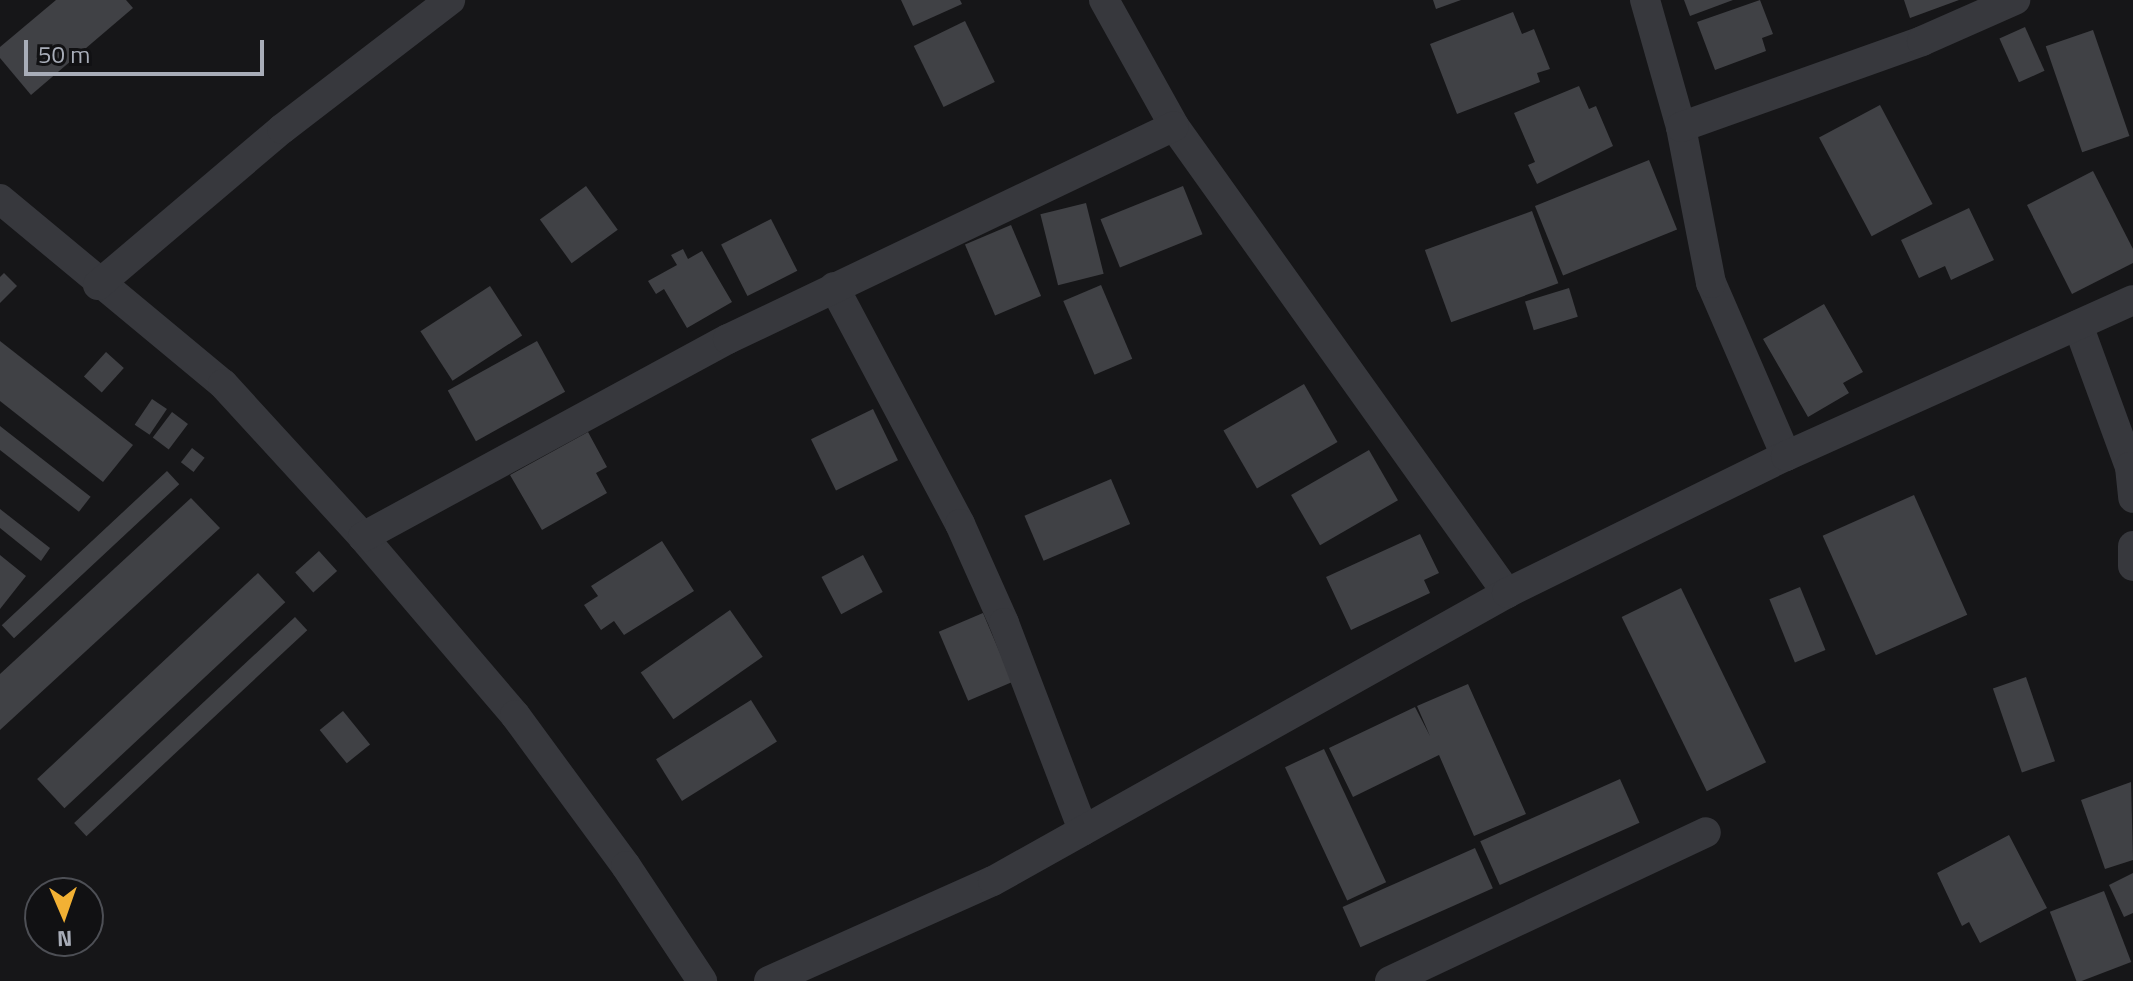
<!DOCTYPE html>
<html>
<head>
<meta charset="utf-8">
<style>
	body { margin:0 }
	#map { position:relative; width:2133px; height:981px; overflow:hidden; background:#161618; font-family:"Titillium Web",sans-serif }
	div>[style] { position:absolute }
	.building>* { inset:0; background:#404145; transform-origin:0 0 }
	.minor>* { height:30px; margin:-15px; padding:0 15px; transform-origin:15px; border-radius:15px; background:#37383d }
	span { translate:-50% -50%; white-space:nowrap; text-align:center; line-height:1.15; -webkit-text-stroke:7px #111113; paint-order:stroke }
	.north { position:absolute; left:24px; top:877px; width:80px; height:80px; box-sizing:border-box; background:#111113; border:2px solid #4d4f55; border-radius:50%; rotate:178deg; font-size:22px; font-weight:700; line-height:32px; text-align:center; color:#a8adb8 }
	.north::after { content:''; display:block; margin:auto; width:28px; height:36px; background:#f2b134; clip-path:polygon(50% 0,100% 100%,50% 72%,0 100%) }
	.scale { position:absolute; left:24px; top:40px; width:240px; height:36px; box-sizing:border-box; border:4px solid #a8adb8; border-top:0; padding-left:10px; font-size:24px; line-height:28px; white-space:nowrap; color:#a8adb8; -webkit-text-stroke:6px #111113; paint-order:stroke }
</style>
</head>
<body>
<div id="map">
	<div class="building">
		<div style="clip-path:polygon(56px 0,126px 0,133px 8px,31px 95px,0 58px,0 47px)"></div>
		<div style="clip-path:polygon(901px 0,960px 0,962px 4px,913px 26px)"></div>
		<div style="clip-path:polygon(1433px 0,1461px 0,1436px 9px)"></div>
		<div style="clip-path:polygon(1684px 0,1733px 0,1690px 16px)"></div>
		<div style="clip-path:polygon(1760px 0,1773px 34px,1762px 38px,1766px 51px,1715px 70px,1697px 22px)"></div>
		<div style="clip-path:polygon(1904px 0,1959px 0,1910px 18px)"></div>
		<div style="clip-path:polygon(1513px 12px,1522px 34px,1534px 29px,1550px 69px,1537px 73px,1540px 82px,1457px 114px,1430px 44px)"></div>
		<div style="left:965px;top:21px;width:68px;height:57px;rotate:64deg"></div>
		<div style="left:2025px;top:27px;width:48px;height:28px;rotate:66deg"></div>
		<div style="left:2093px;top:30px;width:112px;height:50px;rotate:71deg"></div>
		<div style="clip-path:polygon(1579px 86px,1589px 109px,1596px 106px,1613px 146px,1537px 184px,1528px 165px,1535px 162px,1514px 113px)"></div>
		<div style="left:1880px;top:105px;width:112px;height:69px;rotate:62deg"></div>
		<div style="left:1649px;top:160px;width:75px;height:123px;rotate:68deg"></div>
		<div style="clip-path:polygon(2093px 171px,2133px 249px,2133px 263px,2072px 294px,2027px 205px)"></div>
		<div style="left:586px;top:186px;width:54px;height:57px;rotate:54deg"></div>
		<div style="left:1183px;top:186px;width:52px;height:89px;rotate:68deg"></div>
		<div style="left:1086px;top:203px;width:73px;height:47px;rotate:76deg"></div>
		<div style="clip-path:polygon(1969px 208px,1994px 260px,1951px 280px,1945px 266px,1919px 278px,1901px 240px)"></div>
		<div style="left:1532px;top:211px;width:77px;height:114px;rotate:70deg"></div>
		<div style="left:771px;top:219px;width:58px;height:56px;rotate:63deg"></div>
		<div style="left:1011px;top:225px;width:77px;height:50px;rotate:67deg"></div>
		<div style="clip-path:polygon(683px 249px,688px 259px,702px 251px,732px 302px,687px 328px,664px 289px,656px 294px,648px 281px,677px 265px,671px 255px)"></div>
		<div style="clip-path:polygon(4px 273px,17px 286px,0 303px,0 277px)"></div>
		<div style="left:1101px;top:285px;width:80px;height:41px;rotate:67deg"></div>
		<div style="left:490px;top:286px;width:59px;height:83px;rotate:57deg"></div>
		<div style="left:1569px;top:288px;width:30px;height:46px;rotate:73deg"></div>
		<div style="clip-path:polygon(1824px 304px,1863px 372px,1843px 383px,1849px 393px,1808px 417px,1763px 339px)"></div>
		<div style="clip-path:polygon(0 341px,133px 445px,103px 482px,0 401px)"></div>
		<div style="left:537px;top:341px;width:58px;height:102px;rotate:61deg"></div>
		<div style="left:106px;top:352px;width:24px;height:33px;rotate:42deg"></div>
		<div style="left:1304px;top:384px;width:67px;height:93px;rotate:60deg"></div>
		<div style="left:152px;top:399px;width:18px;height:31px;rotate:34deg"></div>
		<div style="left:873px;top:409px;width:57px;height:69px;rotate:64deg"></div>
		<div style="left:172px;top:412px;width:20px;height:32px;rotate:37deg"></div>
		<div style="left:0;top:426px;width:115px;height:19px;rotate:38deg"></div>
		<div style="clip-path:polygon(588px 432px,607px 467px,596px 473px,607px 493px,542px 530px,510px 475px)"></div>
		<div style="left:192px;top:448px;width:16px;height:18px;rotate:38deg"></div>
		<div style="left:1369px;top:450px;width:58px;height:90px;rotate:60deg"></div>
		<div style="left:167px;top:471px;width:18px;height:226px;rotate:47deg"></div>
		<div style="left:1111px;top:479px;width:49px;height:94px;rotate:67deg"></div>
		<div style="left:1914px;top:495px;width:131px;height:100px;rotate:66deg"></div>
		<div style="clip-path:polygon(191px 498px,220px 528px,0 730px,0 674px)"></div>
		<div style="clip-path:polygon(0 509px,50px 548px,41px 561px,0 528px)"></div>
		<div style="clip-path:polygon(1420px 534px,1439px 573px,1424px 580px,1430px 593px,1351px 630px,1326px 577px)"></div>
		<div style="clip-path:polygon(662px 541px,694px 591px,624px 635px,614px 621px,601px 630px,584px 605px,598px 596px,591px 586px)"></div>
		<div style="left:319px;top:551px;width:27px;height:32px;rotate:48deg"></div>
		<div style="clip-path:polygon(0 555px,26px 576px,0 609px)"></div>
		<div style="left:863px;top:555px;width:42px;height:47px;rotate:62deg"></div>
		<div style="left:258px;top:573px;width:40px;height:302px;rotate:47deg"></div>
		<div style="left:1800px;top:587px;width:68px;height:33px;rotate:68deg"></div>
		<div style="left:1681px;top:588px;width:194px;height:66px;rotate:64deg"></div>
		<div style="left:730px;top:610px;width:57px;height:109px;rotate:55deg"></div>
		<div style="left:983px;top:613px;width:75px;height:48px;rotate:67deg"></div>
		<div style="left:295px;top:617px;width:18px;height:302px;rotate:47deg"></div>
		<div style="left:2026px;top:677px;width:89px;height:35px;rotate:71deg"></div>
		<div style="clip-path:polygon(1468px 684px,1526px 814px,1474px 836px,1439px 755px,1353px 797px,1329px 748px,1415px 707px,1430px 736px,1417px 706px)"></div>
		<div style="left:751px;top:700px;width:49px;height:112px;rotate:58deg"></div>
		<div style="left:343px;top:711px;width:43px;height:30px;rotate:51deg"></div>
		<div style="left:1324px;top:749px;width:147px;height:43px;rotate:65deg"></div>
		<div style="left:1620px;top:779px;width:48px;height:153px;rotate:66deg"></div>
		<div style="clip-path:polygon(2131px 782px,2133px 860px,2105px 869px,2081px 800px)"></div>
		<div style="clip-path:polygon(2009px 835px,2047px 908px,1980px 943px,1969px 922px,1962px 926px,1937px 873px)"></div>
		<div style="left:1475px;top:848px;width:44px;height:145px;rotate:66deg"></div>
		<div style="clip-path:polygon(2133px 873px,2133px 913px,2124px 917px,2109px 885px)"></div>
		<div style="left:2104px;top:891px;width:76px;height:58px;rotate:69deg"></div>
	</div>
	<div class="minor">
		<div style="left:1104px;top:0;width:144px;rotate:60.9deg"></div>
		<div style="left:1174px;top:126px;width:574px;rotate:54.51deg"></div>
		<div style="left:1645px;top:0;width:132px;rotate:74.2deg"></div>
		<div style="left:0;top:199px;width:290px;rotate:39.7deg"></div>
		<div style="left:223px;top:384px;width:207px;rotate:47.5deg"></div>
		<div style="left:363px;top:537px;width:234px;rotate:49.5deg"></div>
		<div style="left:515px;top:715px;width:187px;rotate:53.7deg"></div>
		<div style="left:626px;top:866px;width:138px;rotate:56.5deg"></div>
		<div style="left:98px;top:285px;width:241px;rotate:-40.3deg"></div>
		<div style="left:282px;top:129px;width:212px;rotate:-37.5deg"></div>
		<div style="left:834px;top:287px;width:268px;rotate:62deg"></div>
		<div style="left:960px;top:524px;width:108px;rotate:66deg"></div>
		<div style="left:1004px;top:623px;width:222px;rotate:69.1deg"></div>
		<div style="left:2078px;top:325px;width:151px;rotate:69.9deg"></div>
		<div style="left:2130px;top:467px;width:31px;rotate:84deg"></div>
		<div style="left:1786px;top:456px;width:189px;rotate:-113.4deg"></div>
		<div style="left:1711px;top:283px;width:159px;rotate:-100.9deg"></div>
		<div style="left:1681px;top:127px;width:256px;rotate:-19.6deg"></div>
		<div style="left:1922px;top:41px;width:102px;rotate:-23.8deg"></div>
		<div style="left:363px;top:537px;width:415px;rotate:-28.5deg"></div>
		<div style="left:728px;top:339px;width:494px;rotate:-25.5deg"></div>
		<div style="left:2133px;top:546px;width:20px;rotate:90deg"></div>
		<div style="left:769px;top:981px;width:245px;rotate:-24.1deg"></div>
		<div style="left:993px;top:881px;width:589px;rotate:-29.26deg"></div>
		<div style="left:1507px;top:593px;width:311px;rotate:-26.2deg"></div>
		<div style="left:1786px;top:456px;width:380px;rotate:-24.2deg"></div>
		<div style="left:1390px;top:981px;width:349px;rotate:-25.2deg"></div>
	</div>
	<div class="north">N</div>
	<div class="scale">50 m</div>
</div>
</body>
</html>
